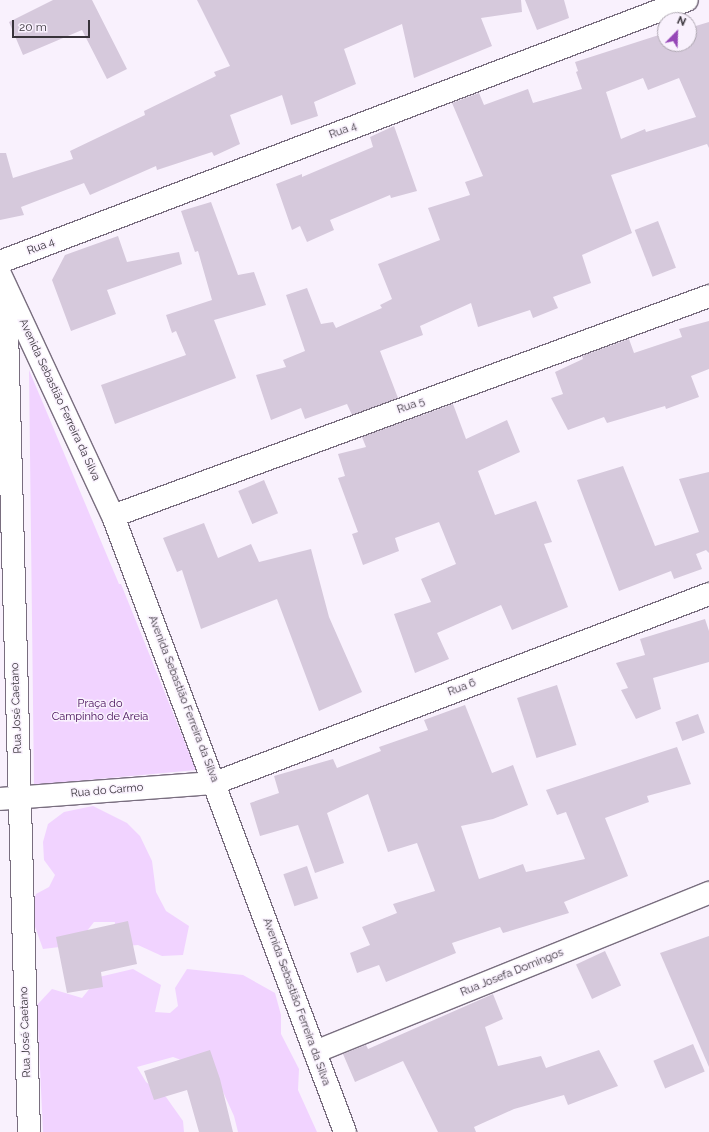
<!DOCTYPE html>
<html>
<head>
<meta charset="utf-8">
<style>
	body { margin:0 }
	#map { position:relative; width:709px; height:1132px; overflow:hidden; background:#f9f1fd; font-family:Raleway,sans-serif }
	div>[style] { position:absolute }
	.green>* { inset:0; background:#f1d3ff }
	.building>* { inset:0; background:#d6c9dc; transform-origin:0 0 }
	.roads { filter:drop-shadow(1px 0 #796e7f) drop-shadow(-1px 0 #796e7f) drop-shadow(0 1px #796e7f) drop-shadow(0 -1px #796e7f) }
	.minor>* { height:22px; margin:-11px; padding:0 11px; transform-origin:11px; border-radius:11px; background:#fff }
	span { translate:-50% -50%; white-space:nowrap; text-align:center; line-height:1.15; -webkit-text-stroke:3px #f9f1fd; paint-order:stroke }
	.street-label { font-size:11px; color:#38333a }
	.park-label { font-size:11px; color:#420955 }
	.north { position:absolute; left:657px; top:12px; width:40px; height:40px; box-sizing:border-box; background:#f9f1fd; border:1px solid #aca5af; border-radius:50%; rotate:23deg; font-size:11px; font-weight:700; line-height:16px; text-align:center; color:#38333a }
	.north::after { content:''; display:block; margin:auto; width:14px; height:18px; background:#9647b7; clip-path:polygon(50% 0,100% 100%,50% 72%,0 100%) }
	.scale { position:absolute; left:12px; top:20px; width:78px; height:18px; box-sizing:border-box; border:2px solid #38333a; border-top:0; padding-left:5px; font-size:12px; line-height:14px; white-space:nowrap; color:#38333a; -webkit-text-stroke:3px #f9f1fd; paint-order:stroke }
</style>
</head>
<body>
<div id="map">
	<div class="green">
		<div style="clip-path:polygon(29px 370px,119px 584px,121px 584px,196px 770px,34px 785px)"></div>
		<div style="clip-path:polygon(93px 806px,127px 823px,140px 836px,152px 861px,156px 892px,166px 911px,189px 926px,183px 955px,162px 956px,138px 945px,111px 947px,115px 922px,94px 922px,76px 945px,43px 949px,30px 913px,36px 894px,49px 887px,55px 875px,44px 860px,43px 842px,48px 824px,64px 812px)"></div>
		<div style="clip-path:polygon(133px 969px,161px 985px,155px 1012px,170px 1013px,178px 1006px,175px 988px,187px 969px,243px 975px,275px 993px,281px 1015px,281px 1034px,299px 1069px,298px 1090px,317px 1132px,238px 1132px,234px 1116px,214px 1072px,173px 1057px,137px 1067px,146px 1082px,166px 1097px,183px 1121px,184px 1132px,43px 1132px,37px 1005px,52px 989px,82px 998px,99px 977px)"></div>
	</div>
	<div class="building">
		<div style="clip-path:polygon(53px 0,92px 0,127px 69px,107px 79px,82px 30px,23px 55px,9px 22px)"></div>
		<div style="clip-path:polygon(197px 0,521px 0,522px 12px,481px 18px,492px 46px,414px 78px,402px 24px,344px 49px,356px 84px,314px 102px,318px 116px,291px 125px,282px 95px,230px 115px,240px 144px,214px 156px,212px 152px,157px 170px,156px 166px,90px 195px,84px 183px,21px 207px,24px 215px,0 220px,0 153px,6px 153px,13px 178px,73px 159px,70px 151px,145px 115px,144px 111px,216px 76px,214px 72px,230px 66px)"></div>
		<div style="clip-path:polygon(525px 0,564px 0,569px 18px,537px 30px)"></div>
		<div style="clip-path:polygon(evenodd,709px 22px,709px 148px,707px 144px,611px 175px,632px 233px,582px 255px,591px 283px,553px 297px,558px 308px,533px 318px,530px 310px,478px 327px,471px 303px,420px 326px,423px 335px,380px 351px,398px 398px,352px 415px,347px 404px,305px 419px,301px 408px,271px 420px,256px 375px,286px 367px,283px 360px,305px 351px,286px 295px,307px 288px,321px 324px,333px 322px,336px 328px,382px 308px,380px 305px,392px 299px,378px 264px,440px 240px,428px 208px,470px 195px,465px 182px,483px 176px,452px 103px,479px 93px,484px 105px,528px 89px,533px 103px,582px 89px,576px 72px,578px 71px,575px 62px,662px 34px,665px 36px,665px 44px,689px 44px,689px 28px,709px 22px,643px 78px,648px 90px,679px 78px,696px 117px,646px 132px,645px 129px,621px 139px,606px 92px,643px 78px)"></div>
		<div style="clip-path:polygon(394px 126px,417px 191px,391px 198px,390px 195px,330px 220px,334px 230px,307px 242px,300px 226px,292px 230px,276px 184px,302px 174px,302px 177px,373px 147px,370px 137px)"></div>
		<div style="clip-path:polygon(211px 202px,238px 275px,254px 272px,266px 305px,214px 320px,236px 378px,115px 424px,101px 385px,186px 355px,176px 331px,172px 333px,166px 315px,212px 300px,198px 251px,195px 252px,181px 211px)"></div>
		<div style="left:658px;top:221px;width:50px;height:25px;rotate:69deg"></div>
		<div style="clip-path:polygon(118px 236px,127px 262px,179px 252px,182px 264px,107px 290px,116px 314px,71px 331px,52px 280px,65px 255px)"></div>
		<div style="clip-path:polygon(709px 321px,709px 369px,691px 376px,699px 397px,666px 409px,665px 406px,607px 423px,604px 417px,568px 430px,551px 398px,563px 394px,555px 372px,583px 359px,582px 356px,629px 339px,634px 353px,682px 337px,679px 329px)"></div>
		<div style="clip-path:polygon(453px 404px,466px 439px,507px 420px,520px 452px,478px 471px,495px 515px,536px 501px,552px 542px,544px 544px,568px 607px,512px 630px,501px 605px,437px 633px,449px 659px,415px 673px,394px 614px,431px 602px,421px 579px,456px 564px,439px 522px,395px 538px,399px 551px,363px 565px,352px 534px,358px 532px,338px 478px,345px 476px,338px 454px,366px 447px,362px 437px)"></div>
		<div style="clip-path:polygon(623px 466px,655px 546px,699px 532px,679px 479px,709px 472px,709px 553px,706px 550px,696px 554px,702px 569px,674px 579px,671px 571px,619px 591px,577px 480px)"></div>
		<div style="left:264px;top:480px;width:36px;height:28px;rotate:67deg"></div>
		<div style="clip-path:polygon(204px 523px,218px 558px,251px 544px,259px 562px,311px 549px,329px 617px,362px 692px,319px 711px,277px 599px,201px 629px,182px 570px,177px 572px,163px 538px)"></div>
		<div style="clip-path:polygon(705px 619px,709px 631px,709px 662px,653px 678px,661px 709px,636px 719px,621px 690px,628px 688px,616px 663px,645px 655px,640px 639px)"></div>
		<div style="left:557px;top:685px;width:63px;height:42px;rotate:72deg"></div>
		<div style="clip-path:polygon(465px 705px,492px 773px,513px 765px,528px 805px,493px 819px,461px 826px,479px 879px,523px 864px,526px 872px,585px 859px,566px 812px,557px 815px,546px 790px,677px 747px,691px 784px,647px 796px,649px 802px,605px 818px,628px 876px,564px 902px,569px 913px,503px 933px,500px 927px,452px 943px,456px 953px,386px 982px,379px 965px,357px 973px,350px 953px,370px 945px,362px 927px,397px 913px,393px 904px,435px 891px,417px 843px,388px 852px,368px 794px,327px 813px,344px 863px,315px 873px,298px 825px,260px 836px,250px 803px,279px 793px,274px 776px,333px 759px,337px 768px,381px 751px,379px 747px,428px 730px,424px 720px)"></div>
		<div style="left:698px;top:714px;width:20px;height:24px;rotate:70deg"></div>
		<div style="left:307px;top:866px;width:34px;height:25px;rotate:71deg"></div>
		<div style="clip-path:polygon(128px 921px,137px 964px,101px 972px,103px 987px,67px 993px,56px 937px)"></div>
		<div style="clip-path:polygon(709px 936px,709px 1067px,660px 953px)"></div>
		<div style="left:605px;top:951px;width:38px;height:32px;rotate:65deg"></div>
		<div style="clip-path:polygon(493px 994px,503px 1019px,485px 1027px,498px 1066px,541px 1056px,546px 1068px,599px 1050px,618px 1086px,568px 1105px,564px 1095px,514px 1109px,474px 1127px,476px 1132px,438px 1132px,403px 1061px,355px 1082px,343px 1054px,366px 1045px,368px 1049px)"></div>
		<div style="left:693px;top:1044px;width:30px;height:43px;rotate:67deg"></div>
		<div style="clip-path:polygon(210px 1050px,220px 1079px,233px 1132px,199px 1132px,187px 1090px,154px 1100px,144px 1071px)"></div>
	</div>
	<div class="roads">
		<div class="minor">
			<div style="left:0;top:262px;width:735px;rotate:-20.88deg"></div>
			<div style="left:0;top:274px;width:267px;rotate:65deg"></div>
			<div style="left:113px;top:516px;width:658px;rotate:69.36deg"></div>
			<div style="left:6px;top:294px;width:838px;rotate:88.43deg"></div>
			<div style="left:113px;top:516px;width:635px;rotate:-20.26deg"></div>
			<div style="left:0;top:799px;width:216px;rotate:-4.3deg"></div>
			<div style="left:215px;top:783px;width:529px;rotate:-20.94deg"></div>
			<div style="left:315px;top:1052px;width:425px;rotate:-22deg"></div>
		</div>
	</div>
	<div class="street-label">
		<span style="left:343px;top:131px;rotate:-21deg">Rua 4</span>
		<span style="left:41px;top:247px;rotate:-21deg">Rua 4</span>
		<span style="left:59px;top:400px;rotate:65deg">Avenida Sebastião Ferreira da Silva</span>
		<span style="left:411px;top:406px;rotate:-20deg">Rua 5</span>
		<span style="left:462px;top:688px;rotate:-21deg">Rua 6</span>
		<span style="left:183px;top:699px;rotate:69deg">Avenida Sebastião Ferreira da Silva</span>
		<span style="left:17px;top:708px;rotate:-92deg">Rua José Caetano</span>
		<span style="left:107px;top:791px;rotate:-5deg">Rua do Carmo</span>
		<span style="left:512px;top:973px;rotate:-22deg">Rua Josefa Domingos</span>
		<span style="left:296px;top:1002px;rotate:70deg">Avenida Sebastião Ferreira da Silva</span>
		<span style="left:26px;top:1032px;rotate:-92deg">Rua José Caetano</span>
	</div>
	<div class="park-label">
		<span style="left:100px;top:711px">Praça do<br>Campinho de Areia</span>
	</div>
	<div class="north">N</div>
	<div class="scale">20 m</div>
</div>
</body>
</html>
